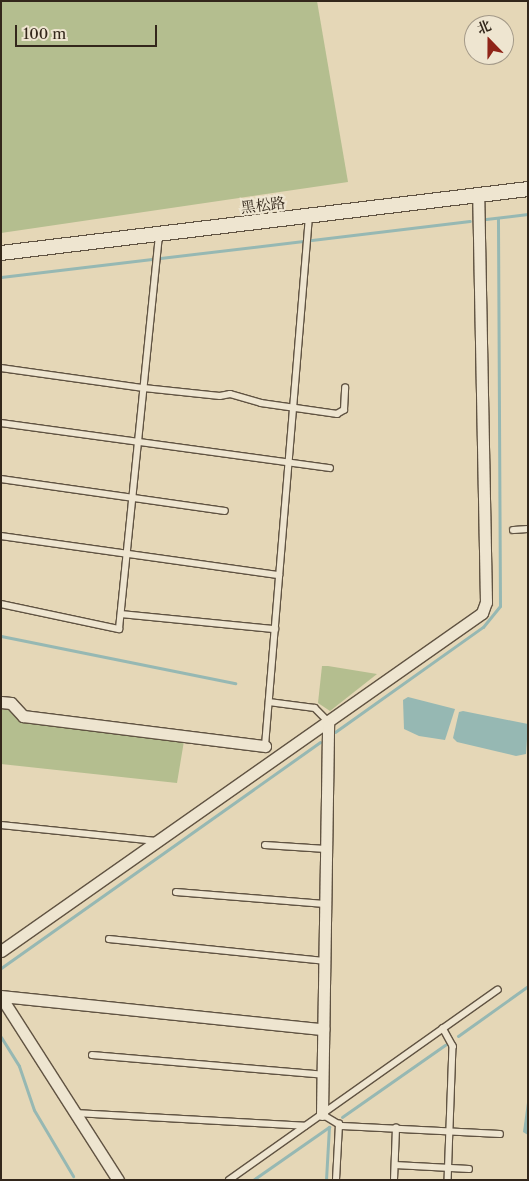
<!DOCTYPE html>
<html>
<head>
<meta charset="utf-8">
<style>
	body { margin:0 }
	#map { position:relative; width:529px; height:1181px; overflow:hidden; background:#e5d7b7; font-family:"Libre Caslon Text","Noto Serif SC",serif }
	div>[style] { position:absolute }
	.green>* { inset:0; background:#b4be8f }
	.water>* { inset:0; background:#96b8b3 }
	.stream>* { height:3px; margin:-1.5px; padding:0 1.5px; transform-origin:1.5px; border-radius:1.5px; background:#96b8b3 }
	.roads { filter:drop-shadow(1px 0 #605342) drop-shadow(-1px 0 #605342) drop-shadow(0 1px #605342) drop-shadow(0 -1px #605342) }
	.service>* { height:5.5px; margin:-2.75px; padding:0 2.75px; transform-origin:2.75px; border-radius:2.75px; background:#eee5d0 }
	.minor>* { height:11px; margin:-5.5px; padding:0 5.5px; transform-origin:5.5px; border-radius:5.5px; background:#eee5d0 }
	.tertiary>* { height:14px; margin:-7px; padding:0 7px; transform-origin:7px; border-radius:7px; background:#eee5d0 }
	span { translate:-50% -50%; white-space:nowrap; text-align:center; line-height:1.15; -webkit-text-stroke:4.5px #eee5d0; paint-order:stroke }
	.street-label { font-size:15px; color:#33271b }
	.frame { position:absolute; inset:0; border:2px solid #33271b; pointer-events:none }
	.north { position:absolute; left:464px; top:15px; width:50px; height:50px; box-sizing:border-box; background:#eee5d0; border:1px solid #a39988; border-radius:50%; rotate:338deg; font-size:14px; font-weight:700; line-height:20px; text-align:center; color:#33271b }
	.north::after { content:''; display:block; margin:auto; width:18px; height:22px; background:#8f2418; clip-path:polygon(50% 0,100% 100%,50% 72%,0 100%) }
	.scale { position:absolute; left:15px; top:25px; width:142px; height:22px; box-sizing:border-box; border:2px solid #33271b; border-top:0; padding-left:6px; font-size:15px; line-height:18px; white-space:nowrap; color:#33271b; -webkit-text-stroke:4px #eee5d0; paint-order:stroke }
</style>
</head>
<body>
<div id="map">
	<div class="green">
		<div style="clip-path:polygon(1px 1px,317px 1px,348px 182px,1px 233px)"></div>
		<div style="clip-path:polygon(322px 666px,328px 666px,377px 674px,330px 711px,318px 703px)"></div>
		<div style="clip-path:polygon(1px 709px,8px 709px,22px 722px,184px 741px,177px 783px,1px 764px)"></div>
	</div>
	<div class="water">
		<div style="clip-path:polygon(408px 697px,455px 709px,445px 740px,419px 736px,404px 729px,403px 700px)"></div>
		<div style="clip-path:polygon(463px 711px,528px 724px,526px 754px,516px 756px,457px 742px,453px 738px,459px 712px)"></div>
		<div style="clip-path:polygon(528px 1095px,528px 1135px,523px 1132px)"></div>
	</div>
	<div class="stream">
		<div style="left:486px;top:219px;width:42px;rotate:-6.8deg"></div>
		<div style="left:1px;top:277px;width:472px;rotate:-6.8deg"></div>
		<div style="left:1px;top:636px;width:239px;rotate:11.4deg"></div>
		<div style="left:335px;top:732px;width:181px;rotate:-35.4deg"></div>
		<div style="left:483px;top:627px;width:27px;rotate:-51deg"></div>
		<div style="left:500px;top:606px;width:388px;rotate:-90.3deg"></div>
		<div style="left:1px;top:968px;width:391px;rotate:-35.3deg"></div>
		<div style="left:458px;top:1036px;width:86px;rotate:-35.5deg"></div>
		<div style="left:1px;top:1037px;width:34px;rotate:58deg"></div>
		<div style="left:19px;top:1066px;width:46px;rotate:71.2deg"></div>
		<div style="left:34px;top:1110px;width:77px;rotate:59.4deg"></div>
		<div style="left:342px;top:1117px;width:126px;rotate:-35deg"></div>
		<div style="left:253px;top:1180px;width:93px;rotate:-34.9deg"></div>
		<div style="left:326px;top:1180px;width:53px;rotate:-86.8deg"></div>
	</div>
	<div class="roads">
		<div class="service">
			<div style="left:1px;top:368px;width:144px;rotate:8deg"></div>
			<div style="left:144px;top:388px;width:76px;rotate:6deg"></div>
			<div style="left:220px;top:396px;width:10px;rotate:-11deg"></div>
			<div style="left:230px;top:394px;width:32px;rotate:16deg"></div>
			<div style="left:261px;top:403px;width:77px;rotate:8.2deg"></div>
			<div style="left:337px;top:414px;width:8px;rotate:-30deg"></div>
			<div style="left:344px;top:410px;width:22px;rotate:-87deg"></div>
			<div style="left:1px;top:423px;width:332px;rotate:7.8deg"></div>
			<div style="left:1px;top:479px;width:226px;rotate:8.1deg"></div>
			<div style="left:513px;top:530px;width:15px;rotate:-4deg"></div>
			<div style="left:1px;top:536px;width:281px;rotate:8deg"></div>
			<div style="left:1px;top:604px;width:121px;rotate:12deg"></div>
			<div style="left:119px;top:629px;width:397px;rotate:-84.2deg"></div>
			<div style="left:121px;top:614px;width:155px;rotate:5.6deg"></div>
			<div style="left:269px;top:702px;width:46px;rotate:7.4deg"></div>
			<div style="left:315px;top:708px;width:18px;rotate:45deg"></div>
			<div style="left:265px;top:746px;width:532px;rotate:-85.25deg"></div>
			<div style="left:1px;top:825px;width:156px;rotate:5.9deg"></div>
			<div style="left:265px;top:845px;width:61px;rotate:3.8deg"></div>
			<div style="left:176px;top:892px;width:149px;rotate:4.6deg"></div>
			<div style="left:109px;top:939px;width:216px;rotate:5.8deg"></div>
			<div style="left:443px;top:1028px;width:21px;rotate:61deg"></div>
			<div style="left:453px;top:1046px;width:134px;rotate:92.1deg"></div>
			<div style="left:92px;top:1055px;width:232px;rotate:4.9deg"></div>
			<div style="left:75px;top:1113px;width:230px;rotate:3.2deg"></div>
			<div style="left:322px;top:1114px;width:23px;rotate:31deg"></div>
			<div style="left:342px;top:1126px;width:158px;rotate:2.9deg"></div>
			<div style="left:395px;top:1165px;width:74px;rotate:3.1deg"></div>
			<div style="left:229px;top:1180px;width:329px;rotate:-35.3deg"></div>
			<div style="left:336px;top:1180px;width:56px;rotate:-86.9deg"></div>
			<div style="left:394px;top:1180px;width:52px;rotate:-87.8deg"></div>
		</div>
		<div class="minor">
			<div style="left:1px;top:702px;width:10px;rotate:6deg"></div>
			<div style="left:11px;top:703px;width:18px;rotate:47deg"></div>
			<div style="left:23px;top:716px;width:244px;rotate:7.1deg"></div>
			<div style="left:1px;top:951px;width:588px;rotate:-35.1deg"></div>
			<div style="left:482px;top:613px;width:12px;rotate:-70deg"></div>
			<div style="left:486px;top:602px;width:407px;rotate:-91.1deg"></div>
			<div style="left:1px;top:996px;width:324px;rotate:5.9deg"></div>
			<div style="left:1px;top:997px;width:217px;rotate:57.4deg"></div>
			<div style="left:322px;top:1114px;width:393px;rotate:-89.1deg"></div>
		</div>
		<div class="tertiary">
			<div style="left:1px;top:253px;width:531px;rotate:-6.92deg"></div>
		</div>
	</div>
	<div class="street-label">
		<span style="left:263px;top:205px;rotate:-7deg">黑松路</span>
	</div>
	<div class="frame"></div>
	<div class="north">北</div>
	<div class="scale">100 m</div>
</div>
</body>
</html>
